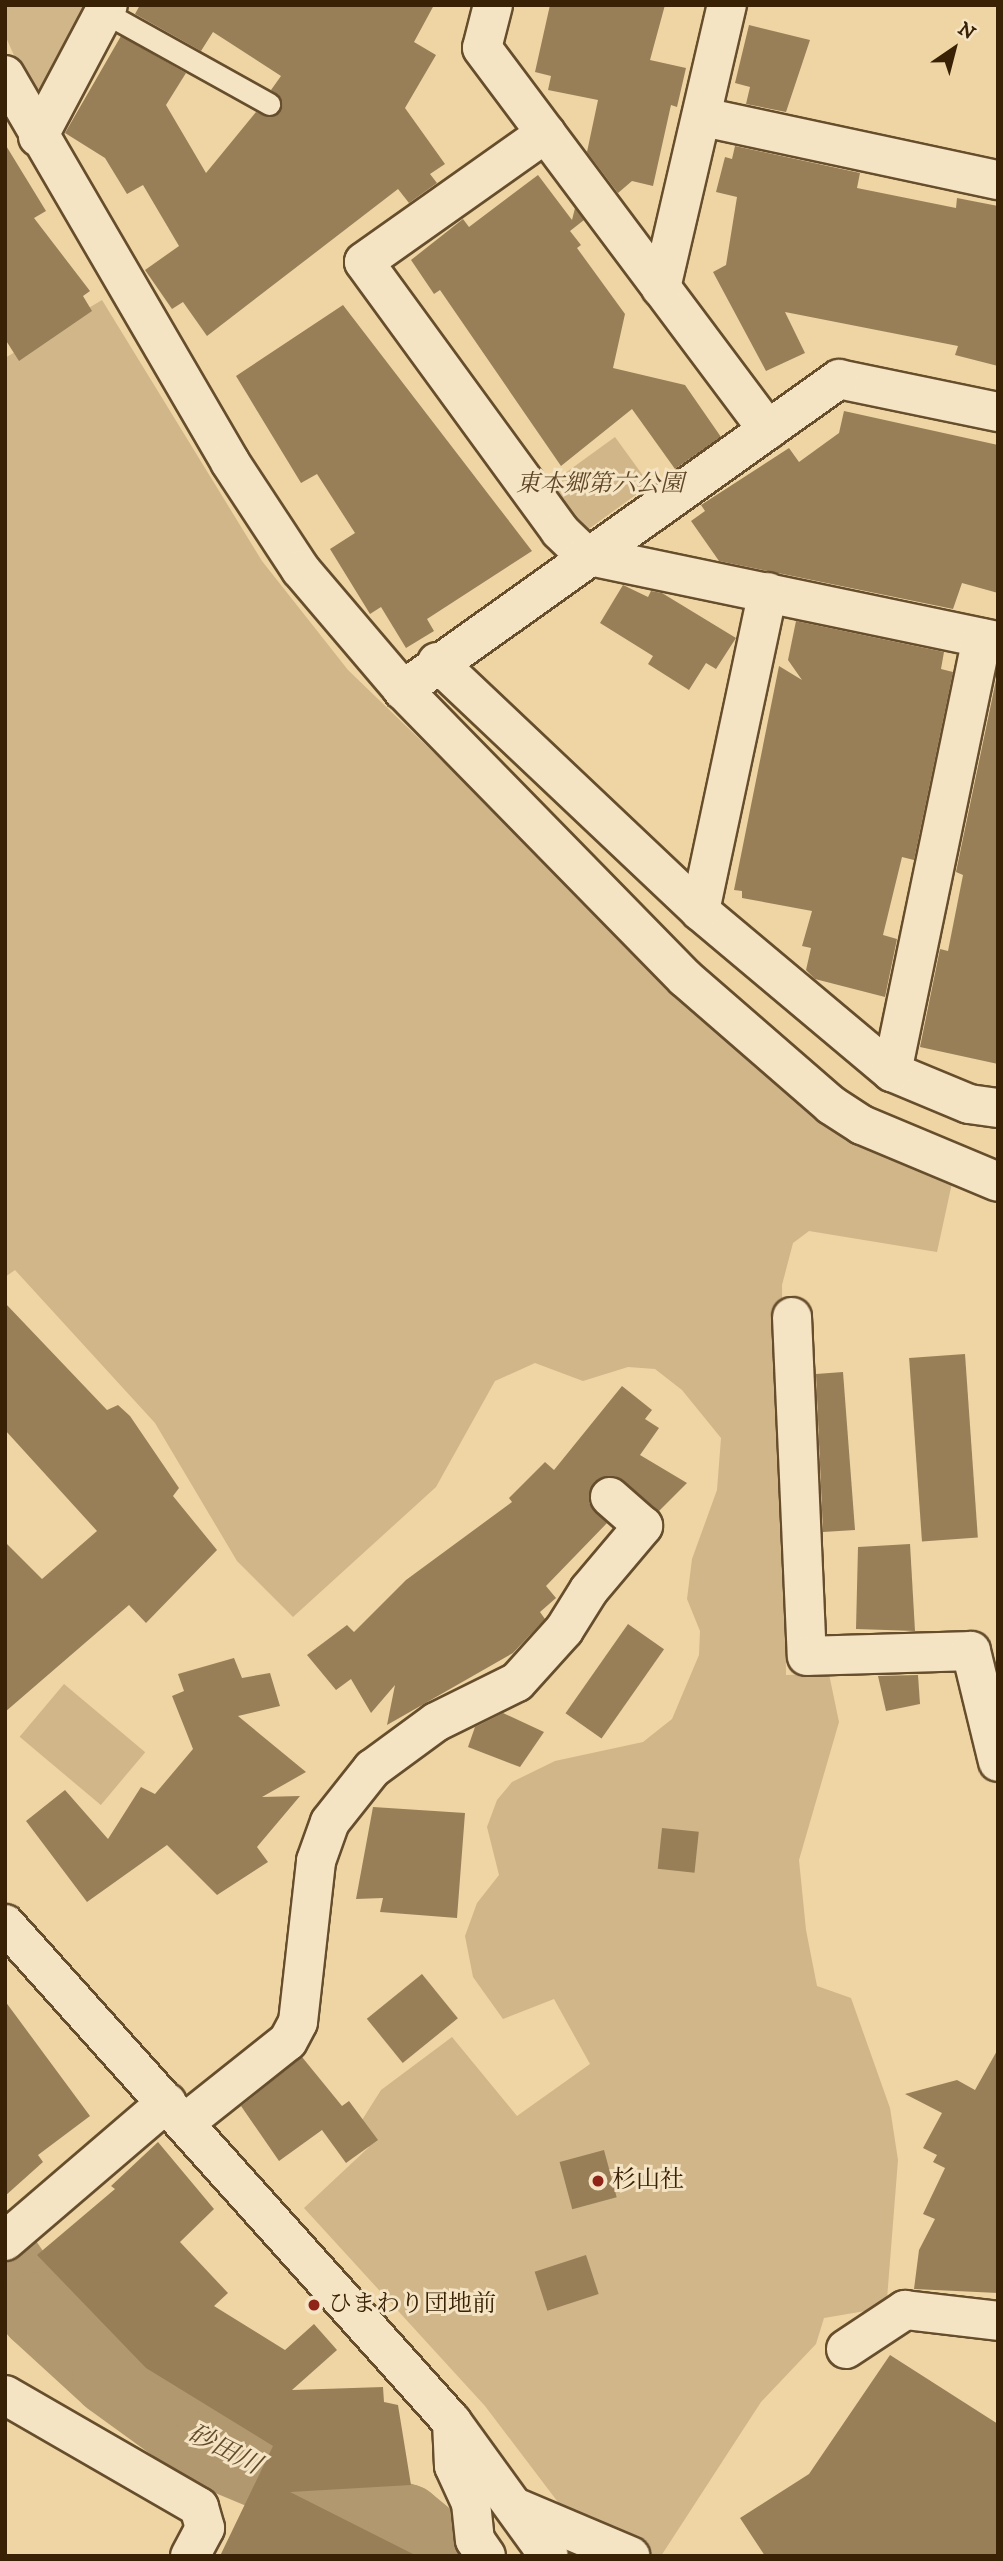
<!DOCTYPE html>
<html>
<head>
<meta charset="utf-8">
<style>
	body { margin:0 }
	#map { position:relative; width:1003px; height:2561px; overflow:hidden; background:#efd5a4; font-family:"IM FELL DW Pica","Noto Serif JP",serif }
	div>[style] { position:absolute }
	.green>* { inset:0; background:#d0b689; transform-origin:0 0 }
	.river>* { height:77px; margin:-38.5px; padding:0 38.5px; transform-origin:38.5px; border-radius:38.5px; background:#b1986e }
	.building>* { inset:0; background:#987f58; transform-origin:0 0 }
	.roads { filter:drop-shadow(2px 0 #664e2d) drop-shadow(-2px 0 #664e2d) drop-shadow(0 2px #664e2d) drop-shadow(0 -2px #664e2d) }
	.service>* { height:21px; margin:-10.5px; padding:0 10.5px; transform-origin:10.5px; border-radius:10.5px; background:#f5e4c4 }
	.minor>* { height:38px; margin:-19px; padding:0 19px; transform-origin:19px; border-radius:19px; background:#f5e4c4 }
	.tertiary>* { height:38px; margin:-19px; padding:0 19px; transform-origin:19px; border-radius:19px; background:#f5e4c4 }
	.dots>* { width:19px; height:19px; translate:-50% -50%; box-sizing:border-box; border:4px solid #f5e4c4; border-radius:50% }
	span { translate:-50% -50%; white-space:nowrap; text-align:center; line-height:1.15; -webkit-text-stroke:6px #f5e4c4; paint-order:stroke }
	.park-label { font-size:24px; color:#5f4626; font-style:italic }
	.poi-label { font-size:24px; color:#392105 }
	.left { translate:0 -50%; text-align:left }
	.water-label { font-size:26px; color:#634b2a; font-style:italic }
	.frame { position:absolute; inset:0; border:7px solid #392105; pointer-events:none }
	.north { position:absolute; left:919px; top:14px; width:70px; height:70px; -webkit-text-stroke:5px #f5e4c4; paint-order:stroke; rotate:35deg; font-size:19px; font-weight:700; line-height:28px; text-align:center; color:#392105 }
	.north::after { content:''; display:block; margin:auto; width:24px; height:32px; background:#392105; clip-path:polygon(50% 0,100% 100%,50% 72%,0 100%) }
</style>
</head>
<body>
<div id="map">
	<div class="green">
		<div style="clip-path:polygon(5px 5px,85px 5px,34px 101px,5px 35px)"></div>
		<div style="clip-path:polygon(102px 300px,262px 561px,348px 670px,691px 1001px,952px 1183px,937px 1252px,809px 1231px,793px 1243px,782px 1285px,786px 1675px,829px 1674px,839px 1722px,799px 1860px,806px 1930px,817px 1986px,851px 1998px,890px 2108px,898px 2160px,887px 2299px,877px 2309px,824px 2318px,816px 2344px,761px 2402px,661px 2556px,648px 2556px,570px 2518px,485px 2406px,304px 2208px,369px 2147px,357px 2128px,381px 2090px,452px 2037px,517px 2116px,590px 2064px,554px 1999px,503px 2019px,473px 1977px,465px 1936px,477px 1903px,499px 1875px,487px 1827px,497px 1800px,512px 1782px,555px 1761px,643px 1742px,672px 1719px,699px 1655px,700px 1631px,687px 1599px,692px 1559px,717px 1490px,721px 1438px,682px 1390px,655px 1369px,628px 1367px,583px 1381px,535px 1363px,495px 1381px,436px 1487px,293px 1617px,237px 1561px,155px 1423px,15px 1270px,5px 1277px,5px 358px)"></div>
		<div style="left:615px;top:437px;width:59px;height:84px;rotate:54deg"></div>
		<div style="left:64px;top:1684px;width:106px;height:69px;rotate:40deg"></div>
	</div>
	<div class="river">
		<div style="left:5px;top:2264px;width:56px;rotate:55.2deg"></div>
		<div style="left:37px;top:2310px;width:99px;rotate:42.5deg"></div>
		<div style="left:110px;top:2377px;width:121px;rotate:35.9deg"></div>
		<div style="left:208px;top:2448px;width:145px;rotate:22.7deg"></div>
		<div style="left:342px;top:2504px;width:66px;rotate:15.7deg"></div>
		<div style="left:406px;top:2522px;width:53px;rotate:39.7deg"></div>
	</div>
	<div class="building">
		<div style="clip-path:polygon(140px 5px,434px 5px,414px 42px,436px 55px,405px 108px,445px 164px,430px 174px,437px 183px,409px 203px,398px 189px,207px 336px,183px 302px,172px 309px,145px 270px,179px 246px,143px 185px,127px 194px,105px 158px,65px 133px,121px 36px,186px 73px,166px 105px,206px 173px,256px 112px,270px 117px,280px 111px,281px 98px,271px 90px,281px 76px,213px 32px,201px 51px,135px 14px)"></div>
		<div style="clip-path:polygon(550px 5px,665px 5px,650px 60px,686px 68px,677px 107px,671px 105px,653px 186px,632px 181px,618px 193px,587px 152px,598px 100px,548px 90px,551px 76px,535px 72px)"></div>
		<div style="clip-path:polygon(749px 25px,810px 40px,786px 112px,746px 104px,750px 87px,735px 83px)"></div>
		<div style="clip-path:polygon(5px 144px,46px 211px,34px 218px,90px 291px,83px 296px,92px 311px,19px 361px,5px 339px)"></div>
		<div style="clip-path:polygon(735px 146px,860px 173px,857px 188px,956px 208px,957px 198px,998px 206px,998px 366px,955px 355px,958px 346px,785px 312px,805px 353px,766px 371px,713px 272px,726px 265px,737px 197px,716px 192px,725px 157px,732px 159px)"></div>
		<div style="clip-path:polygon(538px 175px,572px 220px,575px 208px,584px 220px,570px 231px,581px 245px,577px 248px,625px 314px,613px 368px,685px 385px,721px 437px,675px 469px,632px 409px,561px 466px,440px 290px,434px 294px,411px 260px,463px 219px,469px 227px)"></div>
		<div style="clip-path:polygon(343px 305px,532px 551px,427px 619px,434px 631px,406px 648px,381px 607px,370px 614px,330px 549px,355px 533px,317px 474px,301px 483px,236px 376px)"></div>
		<div style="clip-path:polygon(844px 411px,998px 445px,998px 593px,962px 583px,953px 609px,719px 561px,691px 521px,705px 511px,701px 505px,789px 448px,799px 462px,839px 433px)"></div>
		<div style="clip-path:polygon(623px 585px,648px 597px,651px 591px,662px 593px,736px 638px,716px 669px,706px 663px,689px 690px,648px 664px,653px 656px,600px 623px)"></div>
		<div style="clip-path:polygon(796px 621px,944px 652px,941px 669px,953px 672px,914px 860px,902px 857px,883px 935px,897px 939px,885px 997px,815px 979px,806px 970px,811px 948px,802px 946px,812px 911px,742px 898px,742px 891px,734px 890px,779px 666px,802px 680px,788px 660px)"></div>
		<div style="clip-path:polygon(996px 680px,998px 681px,998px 1064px,920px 1047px,940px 949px,948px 951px,963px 875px,956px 872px)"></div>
		<div style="clip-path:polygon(5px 1303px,107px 1410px,118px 1405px,130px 1416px,179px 1488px,173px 1496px,217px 1550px,146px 1623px,129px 1605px,5px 1712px,5px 1542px,42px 1579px,97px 1531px,5px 1430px)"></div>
		<div style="left:965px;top:1354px;width:184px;height:56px;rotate:86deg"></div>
		<div style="clip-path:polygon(843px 1372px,855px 1530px,823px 1532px,816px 1374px)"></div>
		<div style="clip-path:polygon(622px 1386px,652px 1410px,645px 1419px,659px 1428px,640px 1455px,687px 1483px,659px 1511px,615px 1476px,594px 1482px,589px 1503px,607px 1523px,546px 1586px,556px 1598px,540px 1612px,545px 1619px,513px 1653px,387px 1725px,395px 1685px,371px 1713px,351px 1679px,336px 1690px,307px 1655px,347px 1625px,354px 1632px,406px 1580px,512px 1502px,509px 1498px,545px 1462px,554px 1470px)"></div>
		<div style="clip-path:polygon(910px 1544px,915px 1631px,856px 1629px,858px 1547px)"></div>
		<div style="left:628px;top:1624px;width:44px;height:109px;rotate:35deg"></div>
		<div style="clip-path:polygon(234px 1658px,242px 1678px,270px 1673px,280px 1706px,238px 1716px,306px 1772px,262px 1797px,300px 1796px,257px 1847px,268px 1862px,217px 1895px,167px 1845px,87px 1902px,26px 1821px,65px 1790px,108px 1839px,141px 1787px,155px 1794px,193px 1749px,172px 1696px,184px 1691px,178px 1674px)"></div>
		<div style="clip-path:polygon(918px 1675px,920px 1704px,886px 1711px,878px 1676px)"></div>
		<div style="clip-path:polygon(503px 1713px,544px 1732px,520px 1767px,468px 1747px,475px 1727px)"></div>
		<div style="clip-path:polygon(373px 1807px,465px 1813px,457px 1918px,380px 1912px,383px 1898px,356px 1899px)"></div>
		<div style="left:662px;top:1828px;width:37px;height:41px;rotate:6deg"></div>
		<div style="left:422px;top:1974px;width:57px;height:71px;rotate:51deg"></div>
		<div style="clip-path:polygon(5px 2001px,90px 2116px,38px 2155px,43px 2162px,5px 2196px)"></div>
		<div style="clip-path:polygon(998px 2049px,998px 2293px,914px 2289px,919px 2250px,935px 2219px,923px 2214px,945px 2168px,933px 2162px,937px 2155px,923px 2148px,942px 2113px,905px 2094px,957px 2080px,975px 2090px)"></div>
		<div style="clip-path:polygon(302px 2057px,342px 2106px,349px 2101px,378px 2140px,346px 2163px,322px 2130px,279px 2161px,241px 2106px)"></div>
		<div style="clip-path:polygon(158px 2142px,214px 2209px,180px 2242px,228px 2293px,214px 2306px,285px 2350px,314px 2324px,337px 2350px,292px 2390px,383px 2387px,384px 2402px,398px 2405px,411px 2485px,290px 2492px,417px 2556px,220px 2556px,273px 2446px,146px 2368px,37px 2255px,115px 2189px,111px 2186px)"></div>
		<div style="left:604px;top:2150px;width:49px;height:46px;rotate:75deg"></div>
		<div style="left:586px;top:2255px;width:41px;height:54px;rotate:72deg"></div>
		<div style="clip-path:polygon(890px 2355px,998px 2424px,998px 2556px,765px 2556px,740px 2518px,809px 2474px)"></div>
	</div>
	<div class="roads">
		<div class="service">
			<div style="left:104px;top:12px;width:189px;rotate:29.1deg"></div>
		</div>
		<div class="minor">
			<div style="left:493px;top:5px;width:44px;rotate:104.3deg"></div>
			<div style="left:482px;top:48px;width:477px;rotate:53.2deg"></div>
			<div style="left:5px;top:75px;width:448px;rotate:59.8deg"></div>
			<div style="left:230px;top:462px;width:129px;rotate:56.7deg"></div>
			<div style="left:301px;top:570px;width:157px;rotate:49.6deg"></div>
			<div style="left:703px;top:117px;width:302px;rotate:12.1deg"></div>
			<div style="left:546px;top:133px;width:223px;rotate:144.7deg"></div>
			<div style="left:364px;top:262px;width:333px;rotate:53.9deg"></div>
			<div style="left:560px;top:531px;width:35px;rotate:44deg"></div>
			<div style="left:585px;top:555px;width:422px;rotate:11.8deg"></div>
			<div style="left:38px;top:137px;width:149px;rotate:-62.1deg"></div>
			<div style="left:661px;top:288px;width:291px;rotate:-76.9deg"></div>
			<div style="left:998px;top:412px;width:162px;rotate:-168.3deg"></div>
			<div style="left:839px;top:379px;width:536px;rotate:144.5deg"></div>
			<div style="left:403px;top:690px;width:403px;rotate:45.6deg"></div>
			<div style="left:685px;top:978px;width:194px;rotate:41deg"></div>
			<div style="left:831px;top:1105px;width:37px;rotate:33deg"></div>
			<div style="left:862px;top:1125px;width:147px;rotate:22.7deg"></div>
			<div style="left:437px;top:662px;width:362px;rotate:43.4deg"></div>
			<div style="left:700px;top:911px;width:251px;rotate:40deg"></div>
			<div style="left:892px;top:1072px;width:83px;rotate:22.6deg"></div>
			<div style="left:969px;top:1104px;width:29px;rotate:8deg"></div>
			<div style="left:700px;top:911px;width:326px;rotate:-78deg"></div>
			<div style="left:892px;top:1072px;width:443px;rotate:-78.3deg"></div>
			<div style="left:792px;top:1317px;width:339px;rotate:87.5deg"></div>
			<div style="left:807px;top:1656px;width:164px;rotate:-1.7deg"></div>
			<div style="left:971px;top:1651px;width:114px;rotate:76.3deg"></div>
			<div style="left:186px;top:2122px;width:130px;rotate:-38.5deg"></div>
			<div style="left:288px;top:2041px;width:21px;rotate:-62deg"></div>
			<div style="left:298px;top:2022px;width:162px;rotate:-83.6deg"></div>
			<div style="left:316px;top:1861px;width:41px;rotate:-70.3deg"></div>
			<div style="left:330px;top:1822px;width:68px;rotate:-51.6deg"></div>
			<div style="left:372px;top:1769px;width:79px;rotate:-36.3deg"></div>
			<div style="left:436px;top:1722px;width:90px;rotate:-26.3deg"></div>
			<div style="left:517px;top:1682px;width:70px;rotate:-47.9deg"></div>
			<div style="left:564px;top:1630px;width:47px;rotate:-58deg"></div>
			<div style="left:589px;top:1590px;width:84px;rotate:-49.8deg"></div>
			<div style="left:643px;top:1526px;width:44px;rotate:-138.7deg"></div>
			<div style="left:5px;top:2241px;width:213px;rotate:-40.6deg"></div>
			<div style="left:846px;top:2349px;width:71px;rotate:-33.5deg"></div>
			<div style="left:905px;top:2310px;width:94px;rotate:6.7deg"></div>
			<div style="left:5px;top:2395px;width:224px;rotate:30deg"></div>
			<div style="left:199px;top:2507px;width:22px;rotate:74deg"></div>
			<div style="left:205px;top:2528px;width:32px;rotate:118deg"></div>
			<div style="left:452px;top:2422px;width:44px;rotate:87.4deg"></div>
			<div style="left:454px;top:2466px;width:41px;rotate:65.3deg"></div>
			<div style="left:471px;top:2503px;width:37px;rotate:84deg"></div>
			<div style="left:475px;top:2540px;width:19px;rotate:55deg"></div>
			<div style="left:519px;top:2509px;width:121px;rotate:22.9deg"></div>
		</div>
		<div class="tertiary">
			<div style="left:5px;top:1924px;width:669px;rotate:48.09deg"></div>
			<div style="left:452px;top:2422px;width:165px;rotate:54.1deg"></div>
		</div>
	</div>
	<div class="dots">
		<div style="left:598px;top:2181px;background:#8f2418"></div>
		<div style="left:314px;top:2305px;background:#8f2418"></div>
	</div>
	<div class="park-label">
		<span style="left:600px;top:485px">東本郷第六公園</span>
	</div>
	<div class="poi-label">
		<span class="left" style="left:612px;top:2181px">杉山社</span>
		<span class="left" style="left:328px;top:2305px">ひまわり団地前</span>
	</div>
	<div class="water-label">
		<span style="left:224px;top:2450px;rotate:27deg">砂田川</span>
	</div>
	<div class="frame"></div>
	<div class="north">N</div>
</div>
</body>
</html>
